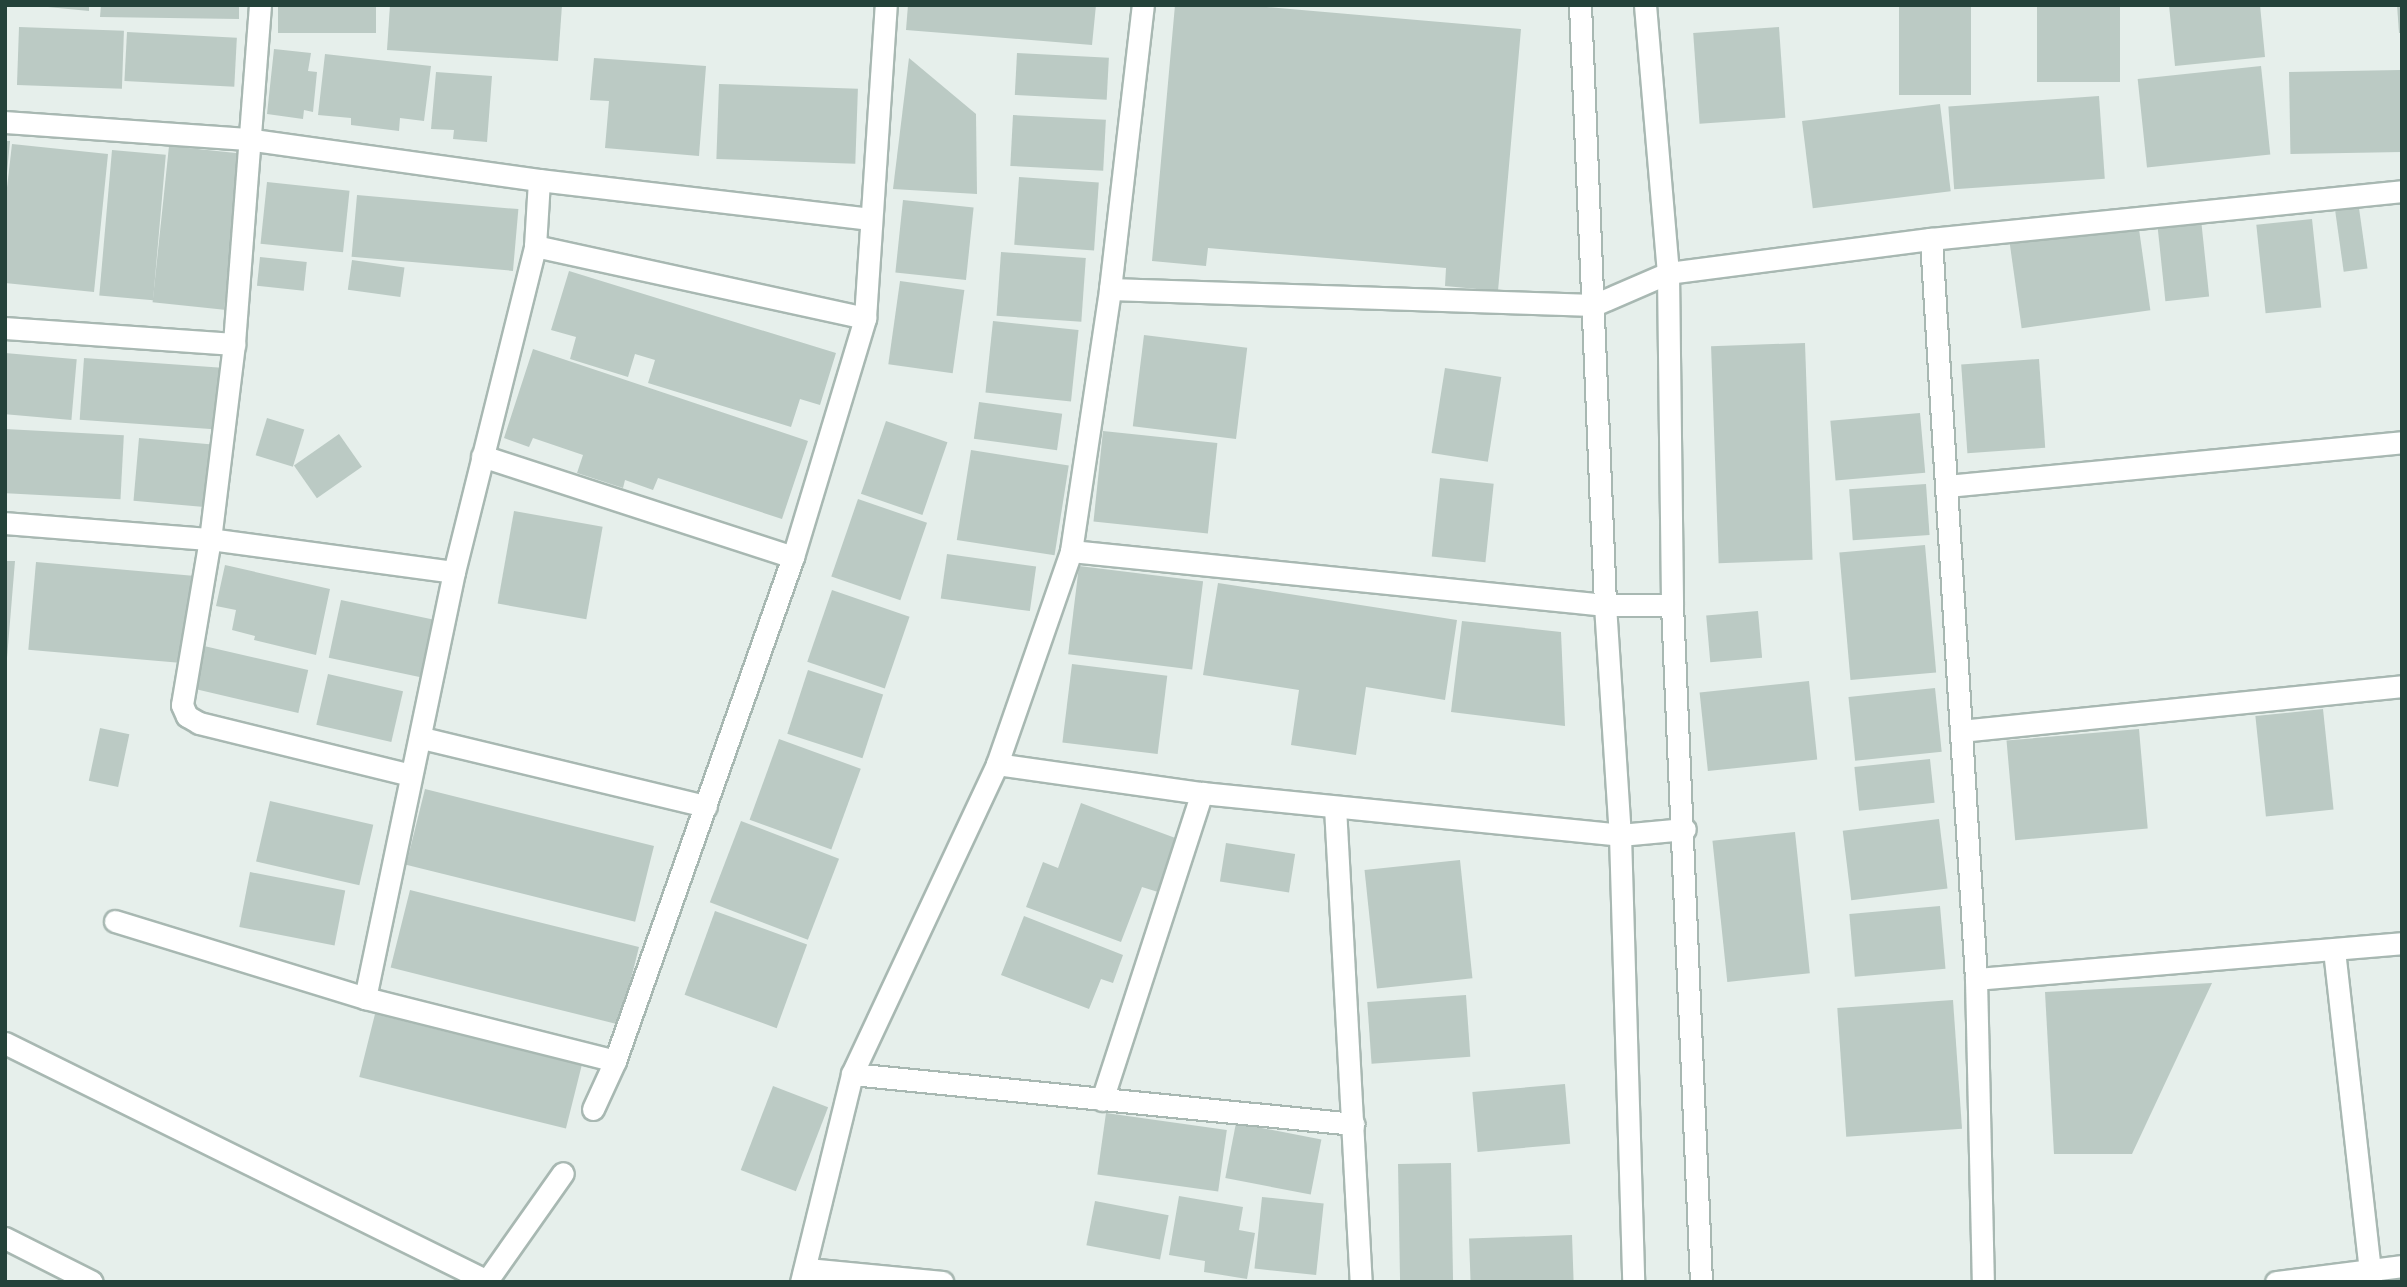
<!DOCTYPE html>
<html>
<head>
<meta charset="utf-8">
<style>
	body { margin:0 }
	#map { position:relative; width:2407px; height:1287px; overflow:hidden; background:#e6efeb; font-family:Helvetica,sans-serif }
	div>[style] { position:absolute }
	.building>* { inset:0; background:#bbcac4; transform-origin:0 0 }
	.roads { filter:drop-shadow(2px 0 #a8b8b2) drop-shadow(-2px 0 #a8b8b2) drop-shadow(0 2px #a8b8b2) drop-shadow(0 -2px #a8b8b2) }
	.minor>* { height:21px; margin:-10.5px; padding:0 10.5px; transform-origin:10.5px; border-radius:10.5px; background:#fff }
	span { translate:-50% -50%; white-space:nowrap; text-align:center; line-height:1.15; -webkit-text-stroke:7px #f7fbf9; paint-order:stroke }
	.frame { position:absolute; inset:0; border:7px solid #24423a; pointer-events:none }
</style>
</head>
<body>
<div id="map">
	<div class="building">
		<div style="clip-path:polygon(27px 5px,89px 5px,89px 11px)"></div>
		<div style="clip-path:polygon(101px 5px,239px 5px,239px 19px,100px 17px)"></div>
		<div style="left:278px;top:5px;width:98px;height:28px"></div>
		<div style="clip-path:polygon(390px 5px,562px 5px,558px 61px,387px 50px)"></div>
		<div style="clip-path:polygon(908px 5px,1096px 5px,1092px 45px,906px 30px)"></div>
		<div style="clip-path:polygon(1175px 5px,1244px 5px,1521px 29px,1498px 291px,1445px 286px,1446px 268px,1208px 248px,1206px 266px,1152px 261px)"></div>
		<div style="left:1899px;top:5px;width:72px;height:90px"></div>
		<div style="left:2037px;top:5px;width:83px;height:77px"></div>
		<div style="clip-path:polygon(2169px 5px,2260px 5px,2265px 57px,2175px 66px)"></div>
		<div style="clip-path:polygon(2397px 5px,2402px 5px,2402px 33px,2399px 33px)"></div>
		<div style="left:19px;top:27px;width:105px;height:58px;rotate:2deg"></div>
		<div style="left:1779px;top:27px;width:91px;height:86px;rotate:86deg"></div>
		<div style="left:127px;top:32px;width:110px;height:49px;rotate:3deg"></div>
		<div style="clip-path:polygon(274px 49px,311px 53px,308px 71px,317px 72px,313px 112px,304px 110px,303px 119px,267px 114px)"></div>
		<div style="left:1017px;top:53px;width:92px;height:42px;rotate:3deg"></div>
		<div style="clip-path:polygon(325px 54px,431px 66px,424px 121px,400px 118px,399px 131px,351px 125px,351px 118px,318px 115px)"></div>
		<div style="clip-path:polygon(594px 58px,706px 66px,699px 156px,605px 148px,609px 101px,590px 100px)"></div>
		<div style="clip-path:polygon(909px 58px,976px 114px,977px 194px,893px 189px)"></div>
		<div style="left:2261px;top:66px;width:89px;height:124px;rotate:84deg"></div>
		<div style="left:2400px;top:70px;width:82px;height:111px;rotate:89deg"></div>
		<div style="clip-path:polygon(436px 72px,492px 76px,487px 142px,453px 139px,454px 130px,431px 129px)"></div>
		<div style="left:719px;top:84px;width:139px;height:75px;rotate:2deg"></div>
		<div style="left:2099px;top:96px;width:83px;height:151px;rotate:86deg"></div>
		<div style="left:1940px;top:104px;width:88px;height:139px;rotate:83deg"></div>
		<div style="left:1013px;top:115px;width:93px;height:51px;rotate:3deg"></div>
		<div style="clip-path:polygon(5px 141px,10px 141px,7px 173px,5px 173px)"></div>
		<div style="clip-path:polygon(12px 144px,108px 154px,94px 292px,5px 283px,5px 205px)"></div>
		<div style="left:169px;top:146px;width:72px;height:157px;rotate:6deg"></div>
		<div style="left:112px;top:150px;width:54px;height:146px;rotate:5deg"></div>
		<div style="left:1019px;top:177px;width:80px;height:68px;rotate:4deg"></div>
		<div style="left:267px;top:182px;width:83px;height:62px;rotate:6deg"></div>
		<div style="left:357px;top:195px;width:162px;height:62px;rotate:5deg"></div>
		<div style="left:903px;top:200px;width:71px;height:73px;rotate:6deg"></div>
		<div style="left:2359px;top:208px;width:61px;height:24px;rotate:82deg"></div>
		<div style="left:2201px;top:219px;width:78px;height:44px;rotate:84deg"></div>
		<div style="left:2312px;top:219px;width:89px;height:56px;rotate:84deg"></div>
		<div style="left:2138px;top:222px;width:89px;height:130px;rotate:82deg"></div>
		<div style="left:1001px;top:252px;width:85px;height:64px;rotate:4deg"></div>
		<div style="left:260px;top:257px;width:47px;height:29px;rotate:6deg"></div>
		<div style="left:352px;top:260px;width:53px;height:30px;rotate:8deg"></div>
		<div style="clip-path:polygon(569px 271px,836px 353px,820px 405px,800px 399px,791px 427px,648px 383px,655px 360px,635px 354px,628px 377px,570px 359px,576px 337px,551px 330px)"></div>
		<div style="left:900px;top:281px;width:65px;height:84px;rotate:8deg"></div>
		<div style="left:993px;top:321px;width:86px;height:72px;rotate:6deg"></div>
		<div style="left:1144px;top:335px;width:104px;height:92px;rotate:7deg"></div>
		<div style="left:1805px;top:343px;width:217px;height:94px;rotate:88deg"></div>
		<div style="clip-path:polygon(533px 349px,808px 441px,782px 519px,658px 478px,653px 490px,625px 480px,623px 488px,577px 473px,583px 455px,533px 438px,529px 447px,504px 438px)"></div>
		<div style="left:5px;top:353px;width:72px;height:61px;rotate:5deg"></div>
		<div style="left:84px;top:358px;width:138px;height:62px;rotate:4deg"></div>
		<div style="left:2039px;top:359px;width:89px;height:78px;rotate:86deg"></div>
		<div style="left:1445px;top:368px;width:57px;height:86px;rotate:9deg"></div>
		<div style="left:979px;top:402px;width:84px;height:37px;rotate:8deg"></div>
		<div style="left:1920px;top:413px;width:60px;height:90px;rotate:85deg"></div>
		<div style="left:267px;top:418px;width:39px;height:39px;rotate:17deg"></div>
		<div style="left:886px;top:421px;width:65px;height:77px;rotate:19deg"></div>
		<div style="left:5px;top:429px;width:119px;height:64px;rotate:3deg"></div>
		<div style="left:1103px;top:431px;width:115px;height:91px;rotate:6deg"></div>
		<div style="left:339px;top:434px;width:40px;height:55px;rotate:55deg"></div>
		<div style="left:139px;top:438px;width:71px;height:63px;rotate:5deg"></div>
		<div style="left:971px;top:450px;width:99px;height:91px;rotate:9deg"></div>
		<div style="left:1440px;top:478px;width:54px;height:79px;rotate:6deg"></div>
		<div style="left:1926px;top:484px;width:51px;height:77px;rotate:86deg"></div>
		<div style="left:858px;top:499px;width:73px;height:82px;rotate:19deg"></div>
		<div style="left:514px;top:511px;width:90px;height:94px;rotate:10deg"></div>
		<div style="left:1925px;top:545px;width:128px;height:86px;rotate:85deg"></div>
		<div style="left:947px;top:554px;width:90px;height:45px;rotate:8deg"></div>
		<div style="clip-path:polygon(5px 561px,15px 561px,7px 658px,5px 658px)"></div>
		<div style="left:36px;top:562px;width:157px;height:88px;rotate:5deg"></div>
		<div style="clip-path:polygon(225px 565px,330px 589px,316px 655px,254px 640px,255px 636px,232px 630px,236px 610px,216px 606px)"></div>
		<div style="left:1079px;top:566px;width:125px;height:89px;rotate:7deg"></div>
		<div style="clip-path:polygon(1218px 583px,1457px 620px,1445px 700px,1366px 687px,1356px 755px,1291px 745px,1299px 690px,1203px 675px)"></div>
		<div style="left:832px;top:590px;width:82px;height:76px;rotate:19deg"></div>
		<div style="left:341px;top:600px;width:94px;height:59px;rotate:12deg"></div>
		<div style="left:1758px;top:611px;width:47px;height:52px;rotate:85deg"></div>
		<div style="clip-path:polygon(1462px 621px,1561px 632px,1565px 726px,1451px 712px)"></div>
		<div style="left:204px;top:646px;width:107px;height:44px;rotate:13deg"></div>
		<div style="left:1072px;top:664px;width:96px;height:79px;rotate:7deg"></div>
		<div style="left:808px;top:670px;width:79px;height:67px;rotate:18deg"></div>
		<div style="left:328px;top:674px;width:77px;height:52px;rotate:13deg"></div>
		<div style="left:1809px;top:681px;width:79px;height:110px;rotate:84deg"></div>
		<div style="left:1935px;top:688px;width:64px;height:87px;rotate:84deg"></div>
		<div style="left:2323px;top:709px;width:101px;height:68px;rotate:84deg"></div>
		<div style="left:100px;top:728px;width:30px;height:54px;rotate:12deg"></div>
		<div style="left:2139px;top:729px;width:100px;height:133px;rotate:85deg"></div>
		<div style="left:779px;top:739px;width:87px;height:86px;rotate:20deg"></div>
		<div style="left:1930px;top:759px;width:44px;height:76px;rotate:84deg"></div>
		<div style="left:425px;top:789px;width:236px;height:78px;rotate:14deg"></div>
		<div style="left:270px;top:801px;width:106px;height:62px;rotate:13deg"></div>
		<div style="clip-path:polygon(1081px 803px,1178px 839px,1158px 892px,1142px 887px,1121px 942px,1026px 907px,1043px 862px,1058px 868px)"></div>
		<div style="left:1939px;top:819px;width:70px;height:97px;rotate:83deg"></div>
		<div style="left:741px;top:821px;width:105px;height:87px;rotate:21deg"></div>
		<div style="left:1795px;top:832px;width:142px;height:83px;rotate:84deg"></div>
		<div style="left:1226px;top:843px;width:70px;height:39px;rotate:9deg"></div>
		<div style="left:1460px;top:860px;width:119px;height:96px;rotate:84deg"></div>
		<div style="left:250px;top:872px;width:97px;height:56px;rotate:11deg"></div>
		<div style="left:410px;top:890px;width:236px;height:80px;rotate:14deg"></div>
		<div style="left:1940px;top:906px;width:63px;height:91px;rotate:85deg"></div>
		<div style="left:715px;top:911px;width:98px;height:89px;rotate:20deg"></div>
		<div style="clip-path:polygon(1024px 916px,1123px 955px,1113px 983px,1101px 979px,1089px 1009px,1001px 975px)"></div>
		<div style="clip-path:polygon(2212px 983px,2132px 1154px,2054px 1154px,2045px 992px)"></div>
		<div style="left:1466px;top:995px;width:62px;height:99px;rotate:86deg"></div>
		<div style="left:1953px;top:1000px;width:129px;height:116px;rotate:86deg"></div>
		<div style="left:375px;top:1014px;width:213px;height:65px;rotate:14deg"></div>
		<div style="left:1565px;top:1084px;width:60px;height:93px;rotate:85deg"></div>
		<div style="left:773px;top:1086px;width:59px;height:90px;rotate:21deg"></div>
		<div style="left:1106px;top:1113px;width:122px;height:62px;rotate:8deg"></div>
		<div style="left:1236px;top:1123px;width:87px;height:56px;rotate:11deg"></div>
		<div style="left:1451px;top:1163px;width:119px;height:53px;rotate:89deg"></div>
		<div style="clip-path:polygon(1179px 1196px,1243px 1207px,1239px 1230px,1255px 1233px,1247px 1279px,1204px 1272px,1205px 1261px,1169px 1255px)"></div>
		<div style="left:1262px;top:1197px;width:62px;height:72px;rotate:6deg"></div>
		<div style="left:1095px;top:1201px;width:75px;height:45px;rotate:11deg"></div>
		<div style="left:1572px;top:1235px;width:47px;height:103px;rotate:88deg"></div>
	</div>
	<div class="roads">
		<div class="minor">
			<div style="left:260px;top:5px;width:340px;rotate:94.4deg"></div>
			<div style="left:234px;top:344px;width:196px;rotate:97deg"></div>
			<div style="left:210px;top:539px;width:168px;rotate:99.6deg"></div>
			<div style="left:182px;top:705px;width:12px;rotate:66deg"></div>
			<div style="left:187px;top:716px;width:14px;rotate:30deg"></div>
			<div style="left:199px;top:723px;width:218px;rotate:13.8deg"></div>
			<div style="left:1580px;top:5px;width:601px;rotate:87.61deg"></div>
			<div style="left:1605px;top:605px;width:230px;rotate:86.3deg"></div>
			<div style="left:1620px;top:835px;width:447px;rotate:88.3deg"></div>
			<div style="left:1645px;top:5px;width:269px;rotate:85.1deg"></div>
			<div style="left:1668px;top:273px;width:332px;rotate:89.3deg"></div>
			<div style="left:1672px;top:605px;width:678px;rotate:87.55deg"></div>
			<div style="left:5px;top:122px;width:243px;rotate:4deg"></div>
			<div style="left:247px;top:139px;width:295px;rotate:8deg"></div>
			<div style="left:539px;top:180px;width:334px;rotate:6.7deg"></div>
			<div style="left:1931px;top:239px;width:741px;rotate:86.52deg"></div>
			<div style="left:1976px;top:979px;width:303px;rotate:88.7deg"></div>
			<div style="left:535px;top:246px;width:338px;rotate:12.3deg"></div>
			<div style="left:1110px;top:289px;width:484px;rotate:1.9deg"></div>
			<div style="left:1594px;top:305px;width:81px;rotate:-23.4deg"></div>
			<div style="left:1668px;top:273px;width:265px;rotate:-7.4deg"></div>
			<div style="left:1931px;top:239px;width:473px;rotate:-5.8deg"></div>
			<div style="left:5px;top:328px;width:230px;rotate:4deg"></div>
			<div style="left:482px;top:456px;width:327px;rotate:18deg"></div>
			<div style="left:1947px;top:486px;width:457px;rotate:-5.5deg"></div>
			<div style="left:5px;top:523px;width:206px;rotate:4.5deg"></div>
			<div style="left:210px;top:539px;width:246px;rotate:7.7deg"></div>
			<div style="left:1071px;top:551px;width:537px;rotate:5.77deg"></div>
			<div style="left:1605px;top:605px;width:67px"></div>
			<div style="left:1961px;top:731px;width:443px;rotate:-5.8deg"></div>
			<div style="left:422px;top:738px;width:292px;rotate:13.5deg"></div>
			<div style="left:997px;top:764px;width:207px;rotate:8.1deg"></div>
			<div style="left:1202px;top:793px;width:420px;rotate:5.7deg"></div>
			<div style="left:1620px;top:835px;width:65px;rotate:-5.3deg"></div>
			<div style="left:1335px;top:807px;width:476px;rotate:86.9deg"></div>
			<div style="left:115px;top:921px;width:262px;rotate:17.1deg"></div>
			<div style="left:365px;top:998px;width:258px;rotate:14.1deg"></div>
			<div style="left:2334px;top:950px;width:334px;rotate:83.6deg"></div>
			<div style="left:1976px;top:979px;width:428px;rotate:-4.8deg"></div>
			<div style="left:365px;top:998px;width:435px;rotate:-78.2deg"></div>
			<div style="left:454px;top:572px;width:336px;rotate:-76deg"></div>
			<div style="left:535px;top:246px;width:66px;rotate:-86.5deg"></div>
			<div style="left:5px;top:1043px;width:538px;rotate:26.28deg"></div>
			<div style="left:852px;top:1074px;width:504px;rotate:5.69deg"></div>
			<div style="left:1102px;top:1100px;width:323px;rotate:-72deg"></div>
			<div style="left:593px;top:1109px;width:53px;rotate:-65.4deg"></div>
			<div style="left:615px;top:1061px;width:535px;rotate:-70.55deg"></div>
			<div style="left:793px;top:557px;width:250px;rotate:-73.2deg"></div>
			<div style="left:865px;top:318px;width:314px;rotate:-86.2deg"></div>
			<div style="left:5px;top:1238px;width:97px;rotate:26.8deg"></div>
			<div style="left:807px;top:1269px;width:136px;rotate:5.5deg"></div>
			<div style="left:486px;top:1282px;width:133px;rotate:-54.8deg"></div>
			<div style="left:801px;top:1282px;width:214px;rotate:-76.2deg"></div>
			<div style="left:852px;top:1074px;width:342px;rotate:-64.9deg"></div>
			<div style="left:997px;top:764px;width:225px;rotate:-70.8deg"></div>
			<div style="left:1071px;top:551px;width:265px;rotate:-81.5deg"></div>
			<div style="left:1110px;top:289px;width:286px;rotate:-83.4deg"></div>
			<div style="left:2276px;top:1282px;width:127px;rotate:-7.2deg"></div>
		</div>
	</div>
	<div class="frame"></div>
</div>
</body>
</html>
